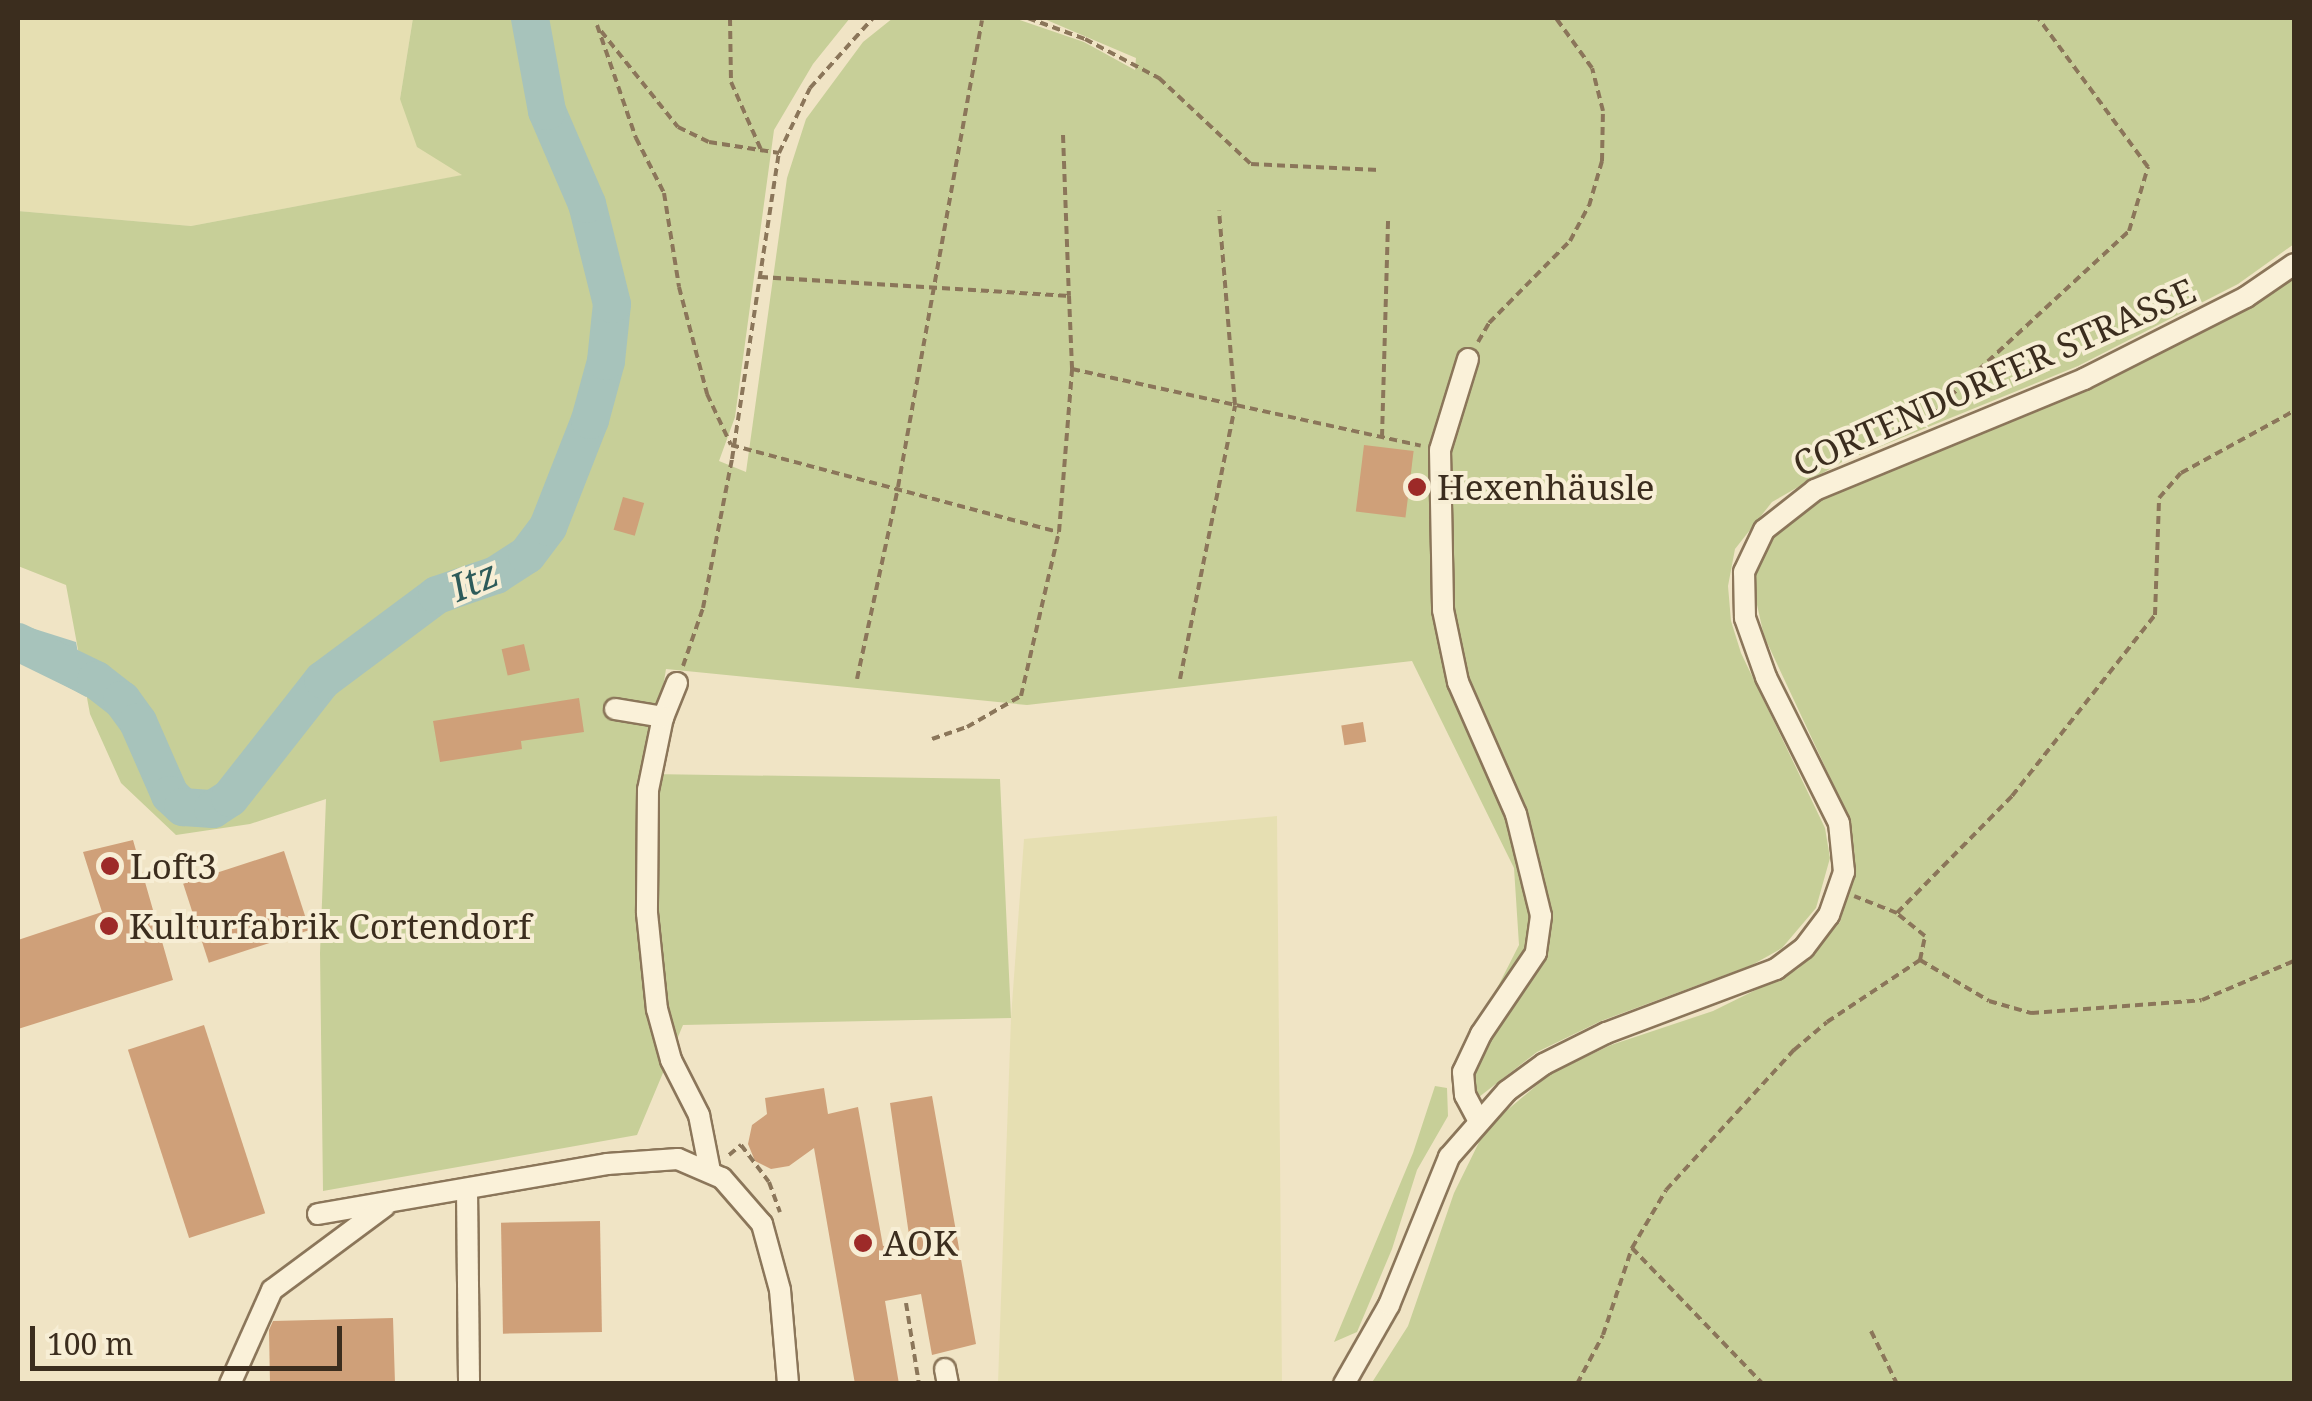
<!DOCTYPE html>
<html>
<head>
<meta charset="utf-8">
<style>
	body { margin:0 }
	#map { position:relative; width:2312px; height:1401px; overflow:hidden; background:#f0e4c5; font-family:"Noto Serif",serif }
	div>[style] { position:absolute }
	.farmland>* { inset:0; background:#e6dfb2 }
	.green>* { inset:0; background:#c7cf98 }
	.water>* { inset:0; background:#a7c3bb }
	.river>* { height:38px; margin:-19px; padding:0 19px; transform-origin:19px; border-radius:19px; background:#a7c3bb }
	.building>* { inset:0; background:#cfa079; transform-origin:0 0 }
	.path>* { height:4px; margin-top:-2px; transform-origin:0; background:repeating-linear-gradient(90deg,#8b765a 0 8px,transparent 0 13px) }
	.roads { filter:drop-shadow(2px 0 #8b765a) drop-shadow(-2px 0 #8b765a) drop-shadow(0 2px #8b765a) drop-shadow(0 -2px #8b765a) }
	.minor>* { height:20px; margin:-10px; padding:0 10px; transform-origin:10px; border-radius:10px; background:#faf1d9 }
	.dots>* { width:28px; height:28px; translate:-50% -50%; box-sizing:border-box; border:5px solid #f7eed5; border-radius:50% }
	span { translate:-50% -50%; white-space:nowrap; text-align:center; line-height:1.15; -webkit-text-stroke:8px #f7eed5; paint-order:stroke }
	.street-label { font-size:35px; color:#3b2d1e }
	.poi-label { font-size:35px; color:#3b2d1e }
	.left { translate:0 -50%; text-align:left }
	.water-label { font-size:38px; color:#2d5b5a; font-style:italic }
	.frame { position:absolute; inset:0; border:20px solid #3b2d1e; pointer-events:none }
	.scale { position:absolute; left:30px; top:1326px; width:312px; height:45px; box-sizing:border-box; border:5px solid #3b2d1e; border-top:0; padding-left:12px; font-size:30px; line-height:35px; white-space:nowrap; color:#3b2d1e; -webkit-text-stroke:8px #f7eed5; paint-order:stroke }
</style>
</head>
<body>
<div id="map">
	<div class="farmland">
		<div style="clip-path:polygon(18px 18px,413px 18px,400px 99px,464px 175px,191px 226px,18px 211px)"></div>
		<div style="clip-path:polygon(1277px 816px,1282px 1383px,998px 1383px,1011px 1018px,1024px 839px)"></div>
	</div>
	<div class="green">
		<div style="clip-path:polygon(413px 18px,850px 18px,813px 64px,774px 130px,735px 417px,719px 461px,746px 472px,787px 178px,806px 119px,863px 42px,893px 18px,1014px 18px,1084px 42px,1135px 70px,1136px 58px,1042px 18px,2294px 18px,2294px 244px,2238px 284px,2078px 366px,1842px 462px,1772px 502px,1735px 549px,1728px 586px,1731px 621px,1741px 653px,1825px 828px,1830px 858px,1816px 908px,1782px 948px,1752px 965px,1601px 1021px,1537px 1052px,1479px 1097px,1457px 1067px,1519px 945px,1514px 868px,1412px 661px,1027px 705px,666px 669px,649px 774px,1000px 779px,1011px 1018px,683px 1025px,637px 1135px,323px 1191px,320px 953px,326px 799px,250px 824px,176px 835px,121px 783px,90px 714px,66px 585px,18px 566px,18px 211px,191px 226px,462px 175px,417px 147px,400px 99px)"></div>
		<div style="clip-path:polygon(2294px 277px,2294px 1383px,1371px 1384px,1408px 1326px,1454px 1193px,1486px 1128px,1550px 1074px,1611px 1045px,1713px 1011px,1798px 969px,1840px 922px,1855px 858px,1850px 820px,1764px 636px,1753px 587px,1759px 559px,1773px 538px,1820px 499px,2088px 389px,2250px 305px)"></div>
		<div style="clip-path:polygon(1435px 1086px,1447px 1088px,1448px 1116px,1417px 1170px,1392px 1249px,1357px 1332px,1334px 1342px,1413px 1153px)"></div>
	</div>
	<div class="water">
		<div style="clip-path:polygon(19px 624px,76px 642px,86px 697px,18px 660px)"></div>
	</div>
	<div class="river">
		<div style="left:18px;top:642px;width:87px;rotate:26deg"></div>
		<div style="left:96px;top:680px;width:33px;rotate:38deg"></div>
		<div style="left:122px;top:700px;width:27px;rotate:54deg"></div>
		<div style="left:138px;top:722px;width:80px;rotate:66.3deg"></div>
		<div style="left:170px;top:795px;width:18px;rotate:43deg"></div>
		<div style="left:183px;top:807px;width:30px;rotate:4deg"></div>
		<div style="left:213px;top:809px;width:20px;rotate:-33deg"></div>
		<div style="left:230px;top:798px;width:150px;rotate:-51.8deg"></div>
		<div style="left:323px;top:680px;width:142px;rotate:-36.7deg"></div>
		<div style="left:437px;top:595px;width:62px;rotate:-18.7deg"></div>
		<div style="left:496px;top:575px;width:37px;rotate:-33deg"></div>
		<div style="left:527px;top:555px;width:35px;rotate:-53deg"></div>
		<div style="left:548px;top:527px;width:115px;rotate:-68.6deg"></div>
		<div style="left:590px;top:420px;width:61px;rotate:-74.8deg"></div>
		<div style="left:606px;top:361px;width:57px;rotate:-84deg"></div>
		<div style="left:612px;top:304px;width:103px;rotate:-104deg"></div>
		<div style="left:587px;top:204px;width:101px;rotate:-113.3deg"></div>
		<div style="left:547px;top:111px;width:95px;rotate:-100.4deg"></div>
	</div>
	<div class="building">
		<div style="left:1364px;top:445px;width:50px;height:67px;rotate:7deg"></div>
		<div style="left:623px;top:497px;width:22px;height:34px;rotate:16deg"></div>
		<div style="left:524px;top:644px;width:27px;height:23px;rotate:77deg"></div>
		<div style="clip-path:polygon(579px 698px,584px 732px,521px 741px,522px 749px,440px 762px,433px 721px)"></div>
		<div style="left:1363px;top:722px;width:20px;height:22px;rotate:81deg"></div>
		<div style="clip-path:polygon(133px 840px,173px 980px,18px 1029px,18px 940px,102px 912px,83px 852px)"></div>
		<div style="left:284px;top:851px;width:83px;height:106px;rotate:72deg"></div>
		<div style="left:204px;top:1025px;width:198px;height:80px;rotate:72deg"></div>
		<div style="clip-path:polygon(824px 1088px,828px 1114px,858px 1107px,883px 1246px,910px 1242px,890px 1103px,932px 1096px,976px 1344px,932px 1355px,921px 1294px,885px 1301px,899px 1384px,855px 1384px,814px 1148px,789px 1166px,771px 1169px,755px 1161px,748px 1144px,752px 1125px,767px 1114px,765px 1098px)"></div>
		<div style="left:600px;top:1221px;width:111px;height:99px;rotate:89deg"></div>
		<div style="clip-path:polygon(393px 1318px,395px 1384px,270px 1384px,269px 1330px,273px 1321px)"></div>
	</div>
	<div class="path">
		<div style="left:730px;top:18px;width:64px;rotate:89.1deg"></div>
		<div style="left:731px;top:82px;width:77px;rotate:66.1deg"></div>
		<div style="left:1028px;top:18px;width:61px;rotate:20.2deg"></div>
		<div style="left:1085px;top:39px;width:84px;rotate:27.8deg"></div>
		<div style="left:1159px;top:78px;width:126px;rotate:43.1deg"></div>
		<div style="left:1251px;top:164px;width:128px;rotate:2.7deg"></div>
		<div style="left:597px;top:25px;width:120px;rotate:71deg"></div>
		<div style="left:636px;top:138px;width:62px;rotate:63deg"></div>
		<div style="left:664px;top:193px;width:95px;rotate:80.9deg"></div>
		<div style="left:679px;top:287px;width:111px;rotate:75.3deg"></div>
		<div style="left:707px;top:394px;width:56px;rotate:64.8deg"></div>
		<div style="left:731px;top:445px;width:339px;rotate:14.9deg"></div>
		<div style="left:1059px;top:532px;width:164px;rotate:-85.4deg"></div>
		<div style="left:601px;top:31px;width:123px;rotate:51.3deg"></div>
		<div style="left:678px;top:127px;width:34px;rotate:26deg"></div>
		<div style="left:709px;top:142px;width:71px;rotate:8.9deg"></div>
		<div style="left:1063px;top:135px;width:161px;rotate:87.9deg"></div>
		<div style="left:760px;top:277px;width:310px;rotate:3.5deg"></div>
		<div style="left:1069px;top:296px;width:73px;rotate:87.6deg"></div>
		<div style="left:1072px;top:369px;width:357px;rotate:12.4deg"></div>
		<div style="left:1478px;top:342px;width:22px;rotate:-60deg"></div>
		<div style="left:1489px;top:323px;width:115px;rotate:-45.4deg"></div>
		<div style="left:1570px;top:241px;width:40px;rotate:-62deg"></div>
		<div style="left:1589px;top:206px;width:47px;rotate:-73.9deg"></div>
		<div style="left:1602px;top:161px;width:50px;rotate:-88.9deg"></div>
		<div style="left:1603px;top:111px;width:44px;rotate:-104.3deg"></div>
		<div style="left:1592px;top:68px;width:62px;rotate:-125.8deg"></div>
		<div style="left:1921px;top:423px;width:283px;rotate:-42.7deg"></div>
		<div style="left:2129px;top:231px;width:67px;rotate:-73.5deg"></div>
		<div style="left:2148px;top:167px;width:185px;rotate:-126.4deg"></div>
		<div style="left:1382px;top:437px;width:218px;rotate:-88.4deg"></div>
		<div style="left:683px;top:666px;width:61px;rotate:-71deg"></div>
		<div style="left:703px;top:608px;width:152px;rotate:-79deg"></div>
		<div style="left:732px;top:459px;width:310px;rotate:-81.3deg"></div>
		<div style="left:779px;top:153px;width:72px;rotate:-64.5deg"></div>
		<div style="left:810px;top:88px;width:94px;rotate:-48deg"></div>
		<div style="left:857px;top:679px;width:196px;rotate:-77.9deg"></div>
		<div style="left:898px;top:487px;width:474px;rotate:-79.8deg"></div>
		<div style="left:1180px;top:679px;width:279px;rotate:-78.6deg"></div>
		<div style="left:1235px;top:405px;width:195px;rotate:-94.7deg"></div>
		<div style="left:932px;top:739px;width:37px;rotate:-19deg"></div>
		<div style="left:967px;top:727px;width:62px;rotate:-29.9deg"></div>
		<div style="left:1021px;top:696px;width:168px;rotate:-77deg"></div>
		<div style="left:1897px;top:913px;width:164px;rotate:-45.5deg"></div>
		<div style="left:2012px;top:796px;width:231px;rotate:-51.7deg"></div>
		<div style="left:2155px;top:615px;width:117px;rotate:-88deg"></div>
		<div style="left:2159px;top:498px;width:33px;rotate:-49deg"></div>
		<div style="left:2181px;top:473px;width:129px;rotate:-28.8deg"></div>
		<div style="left:1920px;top:960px;width:80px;rotate:30.7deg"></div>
		<div style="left:1989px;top:1001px;width:44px;rotate:15.9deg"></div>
		<div style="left:2031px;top:1013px;width:171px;rotate:-4.3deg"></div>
		<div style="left:2202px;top:1000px;width:100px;rotate:-23deg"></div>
		<div style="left:729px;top:1155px;width:16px;rotate:-40deg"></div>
		<div style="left:741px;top:1145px;width:46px;rotate:52.9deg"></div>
		<div style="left:769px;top:1182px;width:32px;rotate:70deg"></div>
		<div style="left:1632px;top:1248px;width:189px;rotate:46.1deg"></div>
		<div style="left:906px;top:1303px;width:82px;rotate:80.9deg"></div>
		<div style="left:1871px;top:1331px;width:59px;rotate:63.9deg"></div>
		<div style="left:1577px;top:1384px;width:55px;rotate:-62deg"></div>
		<div style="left:1603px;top:1335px;width:92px;rotate:-71.6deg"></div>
		<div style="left:1632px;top:1248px;width:67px;rotate:-59.6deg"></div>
		<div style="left:1666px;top:1190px;width:190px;rotate:-47.6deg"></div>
		<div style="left:1794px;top:1050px;width:43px;rotate:-40.3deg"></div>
		<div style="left:1827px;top:1022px;width:112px;rotate:-33.7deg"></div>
		<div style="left:1920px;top:960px;width:25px;rotate:-78deg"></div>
		<div style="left:1925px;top:936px;width:36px;rotate:-141deg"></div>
		<div style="left:1897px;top:913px;width:46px;rotate:-158.4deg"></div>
	</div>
	<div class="roads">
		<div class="minor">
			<div style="left:1468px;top:359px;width:95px;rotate:107.1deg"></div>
			<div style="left:1440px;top:450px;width:160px;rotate:88.9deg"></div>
			<div style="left:1443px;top:610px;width:74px;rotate:78.2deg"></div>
			<div style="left:1458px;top:682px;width:144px;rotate:66.3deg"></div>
			<div style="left:1516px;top:814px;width:105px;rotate:76.2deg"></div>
			<div style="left:1541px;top:916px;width:37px;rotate:98deg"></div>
			<div style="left:1536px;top:953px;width:98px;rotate:124.2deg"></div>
			<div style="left:1481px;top:1034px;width:42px;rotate:115.3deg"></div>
			<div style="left:1463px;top:1072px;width:23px;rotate:85deg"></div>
			<div style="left:1465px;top:1095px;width:27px;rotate:62deg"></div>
			<div style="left:677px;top:683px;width:37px;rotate:112deg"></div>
			<div style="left:663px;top:717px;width:75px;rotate:101.6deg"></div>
			<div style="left:648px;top:790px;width:123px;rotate:90.5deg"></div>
			<div style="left:647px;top:913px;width:97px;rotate:84.1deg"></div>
			<div style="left:657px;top:1009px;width:53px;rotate:74.6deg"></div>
			<div style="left:671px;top:1060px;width:62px;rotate:63deg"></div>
			<div style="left:699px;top:1115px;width:57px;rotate:78.9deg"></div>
			<div style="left:615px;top:709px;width:49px;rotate:9.5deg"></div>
			<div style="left:467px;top:1189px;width:195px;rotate:89.4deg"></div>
			<div style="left:318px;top:1214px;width:293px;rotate:-9.8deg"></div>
			<div style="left:607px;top:1164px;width:71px;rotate:-4deg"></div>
			<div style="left:678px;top:1159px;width:48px;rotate:23.4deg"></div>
			<div style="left:722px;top:1178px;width:61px;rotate:49deg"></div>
			<div style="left:762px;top:1224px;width:68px;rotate:74.7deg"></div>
			<div style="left:780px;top:1290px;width:94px;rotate:85.1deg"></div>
			<div style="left:945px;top:1369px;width:15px;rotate:79deg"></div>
			<div style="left:230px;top:1384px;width:103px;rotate:-65.9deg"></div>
			<div style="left:272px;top:1290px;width:141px;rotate:-36.6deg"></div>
			<div style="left:1344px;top:1384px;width:91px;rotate:-60.3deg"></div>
			<div style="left:1389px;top:1305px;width:160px;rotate:-67.9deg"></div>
			<div style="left:1449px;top:1157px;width:88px;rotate:-48.7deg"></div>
			<div style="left:1507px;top:1091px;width:46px;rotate:-36.1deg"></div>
			<div style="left:1544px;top:1064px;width:69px;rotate:-26.6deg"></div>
			<div style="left:1606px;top:1033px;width:182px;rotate:-20.6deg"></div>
			<div style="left:1776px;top:969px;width:35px;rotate:-37deg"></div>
			<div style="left:1804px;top:948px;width:41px;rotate:-52.9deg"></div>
			<div style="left:1829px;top:915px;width:46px;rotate:-70.8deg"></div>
			<div style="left:1844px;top:872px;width:49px;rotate:-95.8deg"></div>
			<div style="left:1839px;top:823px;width:163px;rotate:-116.6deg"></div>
			<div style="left:1766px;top:677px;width:63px;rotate:-109.6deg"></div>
			<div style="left:1745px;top:618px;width:46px;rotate:-91.2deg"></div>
			<div style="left:1744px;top:572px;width:47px;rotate:-64.5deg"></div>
			<div style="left:1764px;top:530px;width:65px;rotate:-38.1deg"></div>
			<div style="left:1815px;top:490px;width:291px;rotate:-22.4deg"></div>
			<div style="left:2084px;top:379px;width:182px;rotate:-26.8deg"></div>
			<div style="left:2246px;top:297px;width:58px;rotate:-34.5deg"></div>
		</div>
	</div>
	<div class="dots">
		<div style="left:1417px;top:487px;background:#9d2a28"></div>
		<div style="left:110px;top:866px;background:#9d2a28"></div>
		<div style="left:109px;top:926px;background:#9d2a28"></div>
		<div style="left:863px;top:1243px;background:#9d2a28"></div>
	</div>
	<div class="street-label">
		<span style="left:1994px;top:377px;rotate:-24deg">CORTENDORFER STRASSE</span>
	</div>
	<div class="poi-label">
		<span class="left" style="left:1437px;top:487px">Hexenhäusle</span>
		<span class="left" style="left:130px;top:866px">Loft3</span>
		<span class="left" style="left:129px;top:926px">Kulturfabrik Cortendorf</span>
		<span class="left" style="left:883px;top:1243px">AOK</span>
	</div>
	<div class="water-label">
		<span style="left:474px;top:580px;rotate:-23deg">Itz</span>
	</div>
	<div class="frame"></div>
	<div class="scale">100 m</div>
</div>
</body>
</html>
